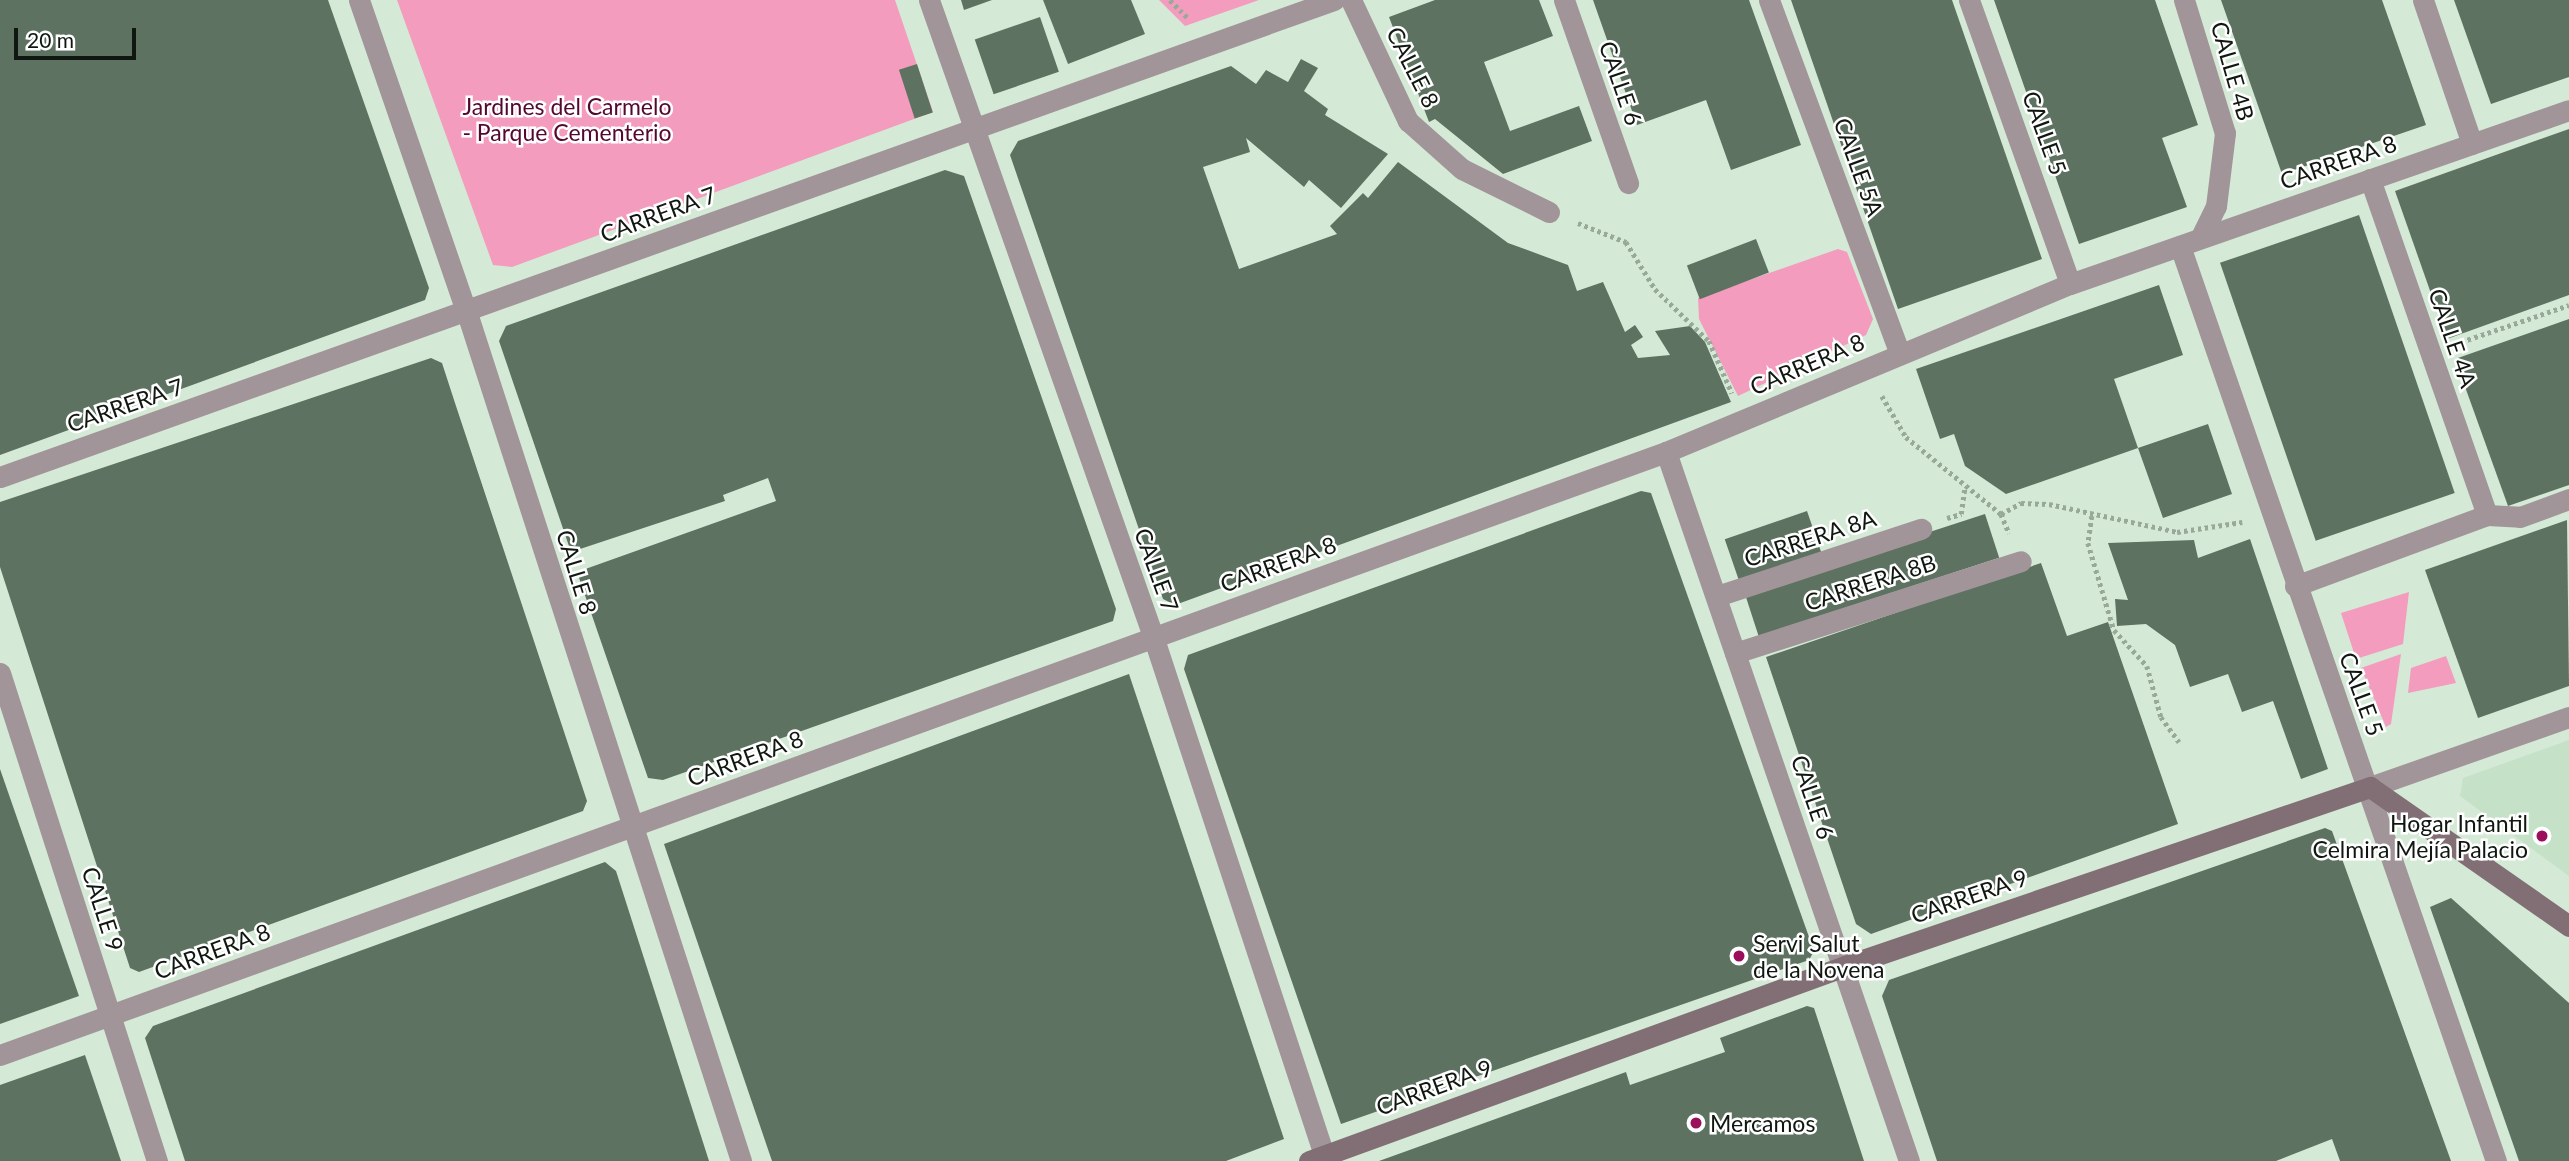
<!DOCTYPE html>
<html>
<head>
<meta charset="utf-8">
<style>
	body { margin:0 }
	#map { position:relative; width:2569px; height:1161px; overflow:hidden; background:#d4ead6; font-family:Lato,sans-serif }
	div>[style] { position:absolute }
	.built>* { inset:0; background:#c5e1c8 }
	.green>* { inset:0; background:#f39cbd }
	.building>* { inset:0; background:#5e7261; transform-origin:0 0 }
	.path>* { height:4.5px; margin-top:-2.25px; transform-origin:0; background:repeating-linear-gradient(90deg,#98a999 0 3.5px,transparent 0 7px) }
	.street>* { height:21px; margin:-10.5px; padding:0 10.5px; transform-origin:10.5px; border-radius:10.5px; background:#a19599 }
	.secondary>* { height:21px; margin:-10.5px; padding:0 10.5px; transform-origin:10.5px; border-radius:10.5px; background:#816f75 }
	.dots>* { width:19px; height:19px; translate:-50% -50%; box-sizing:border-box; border:4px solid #fff; border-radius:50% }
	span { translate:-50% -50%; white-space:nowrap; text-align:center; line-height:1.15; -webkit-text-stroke:5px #fff; paint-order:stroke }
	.street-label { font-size:23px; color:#0f1710 }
	.park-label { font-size:23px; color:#540730 }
	.poi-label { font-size:23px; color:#0f1710 }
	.right { translate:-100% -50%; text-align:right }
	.left { translate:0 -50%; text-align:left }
	.scale { position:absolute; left:14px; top:28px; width:122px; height:32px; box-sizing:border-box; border:4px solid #0f1710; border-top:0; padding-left:9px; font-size:21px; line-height:24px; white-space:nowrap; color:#0f1710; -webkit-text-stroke:5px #fff; paint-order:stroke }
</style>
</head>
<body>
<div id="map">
	<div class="built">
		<div style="clip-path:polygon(2569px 740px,2569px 876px,2460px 796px,2463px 778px)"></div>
	</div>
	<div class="green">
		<div style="clip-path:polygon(397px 0,895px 0,933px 112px,512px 267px,493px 265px)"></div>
		<div style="clip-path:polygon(1159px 0,1259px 0,1185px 26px)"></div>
		<div style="clip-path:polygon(1838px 249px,1847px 252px,1873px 319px,1866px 335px,1738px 396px,1699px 319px,1698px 298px)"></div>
		<div style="clip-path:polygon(2409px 592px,2403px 644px,2356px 659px,2341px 613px)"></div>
		<div style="clip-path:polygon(2401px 654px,2391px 724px,2386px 727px,2361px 668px)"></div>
		<div style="clip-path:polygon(2446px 656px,2456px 683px,2408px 693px,2411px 668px)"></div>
	</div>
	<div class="building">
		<div style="clip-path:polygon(0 0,328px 0,429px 288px,425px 300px,0 455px)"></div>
		<div style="clip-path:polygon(961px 0,992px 0,964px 10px)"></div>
		<div style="clip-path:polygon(1043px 0,1131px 0,1145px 34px,1068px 64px)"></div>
		<div style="clip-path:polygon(1435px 0,1539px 0,1553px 36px,1484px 62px,1497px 96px,1510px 131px,1579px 106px,1592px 141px,1503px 174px,1435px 119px,1429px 122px,1389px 17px)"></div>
		<div style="clip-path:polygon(1593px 0,1749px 0,1801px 145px,1731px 170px,1706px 100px,1637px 125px)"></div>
		<div style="clip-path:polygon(1791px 0,1952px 0,2042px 259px,1898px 309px)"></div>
		<div style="clip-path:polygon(1994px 0,2155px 0,2198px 125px,2162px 138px,2187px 207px,2079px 244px)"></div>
		<div style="clip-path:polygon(2221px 0,2382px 0,2426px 125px,2282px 174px)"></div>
		<div style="clip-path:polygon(2454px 0,2569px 0,2569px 77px,2491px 104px)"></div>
		<div style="left:1040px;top:17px;width:58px;height:69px;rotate:71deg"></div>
		<div style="clip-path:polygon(1301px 59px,1318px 68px,1304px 91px,1328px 109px,1325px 115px,1388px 154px,1341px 208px,1309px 180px,1304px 187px,1246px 138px,1250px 152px,1203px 167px,1239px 269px,1337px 234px,1330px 226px,1363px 193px,1368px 198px,1398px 162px,1508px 243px,1568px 265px,1577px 291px,1603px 282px,1625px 332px,1635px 325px,1643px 337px,1631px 345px,1638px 358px,1670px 355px,1655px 331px,1690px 326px,1705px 342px,1731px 402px,1175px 605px,1163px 599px,1010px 155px,1018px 141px,1231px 66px,1256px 84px,1266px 70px,1288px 82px)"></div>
		<div style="left:917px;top:64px;width:51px;height:19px;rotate:72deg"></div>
		<div style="clip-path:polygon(2569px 129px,2569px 295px,2447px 339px,2395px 191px)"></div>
		<div style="clip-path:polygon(945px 170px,964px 176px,1116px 609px,1113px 621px,663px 780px,648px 778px,577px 572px,776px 501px,768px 478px,723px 495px,725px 501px,571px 552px,499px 341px,506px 326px)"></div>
		<div style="left:2359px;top:215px;width:294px;height:147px;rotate:71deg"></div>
		<div style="left:1756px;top:239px;width:36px;height:74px;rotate:69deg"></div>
		<div style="clip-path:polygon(2159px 285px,2183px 355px,2114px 379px,2138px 448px,2208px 424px,2232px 494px,2163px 518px,2138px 448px,2006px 494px,1965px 466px,1954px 434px,1940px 439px,1916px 369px)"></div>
		<div style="clip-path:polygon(2569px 319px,2569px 485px,2508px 506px,2455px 359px)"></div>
		<div style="clip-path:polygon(431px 358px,442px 363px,455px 403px,587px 801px,583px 811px,139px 972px,130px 968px,0 567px,0 502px)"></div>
		<div style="clip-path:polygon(1641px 491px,1651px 493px,1814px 951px,1809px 960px,1341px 1124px,1184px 669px,1188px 655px)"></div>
		<div style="left:1807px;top:511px;width:46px;height:87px;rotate:71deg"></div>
		<div style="left:1985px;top:514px;width:46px;height:253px;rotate:72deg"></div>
		<div style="clip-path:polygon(2567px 520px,2569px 686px,2478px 718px,2425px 570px)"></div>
		<div style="clip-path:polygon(2250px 539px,2328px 769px,2301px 779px,2273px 701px,2242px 712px,2228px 674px,2190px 687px,2175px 645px,2146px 624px,2117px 626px,2115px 599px,2128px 600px,2108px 543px,2194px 540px,2198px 558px)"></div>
		<div style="clip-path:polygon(2041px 563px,2067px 636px,2108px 622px,2178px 824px,1871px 934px,1856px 924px,1766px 657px)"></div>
		<div style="clip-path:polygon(1129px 674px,1284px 1139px,1226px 1161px,772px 1161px,664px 844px)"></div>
		<div style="clip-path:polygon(0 769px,79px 996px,0 1024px)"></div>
		<div style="clip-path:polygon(2325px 828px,2332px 831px,2451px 1161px,2340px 1161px,2332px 1139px,2276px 1161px,1937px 1161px,1882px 996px,1889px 980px)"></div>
		<div style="clip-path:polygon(605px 862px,616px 871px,709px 1161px,185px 1161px,145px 1038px,153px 1026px)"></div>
		<div style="clip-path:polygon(2451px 898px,2569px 1003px,2569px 1161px,2519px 1161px,2430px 907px)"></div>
		<div style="clip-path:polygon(1807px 1006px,1814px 1008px,1864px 1161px,1379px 1161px,1626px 1072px,1630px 1085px,1725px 1052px,1720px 1038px)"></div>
		<div style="clip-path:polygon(85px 1055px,121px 1161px,0 1161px,0 1085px)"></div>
	</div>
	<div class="path">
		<div style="left:1170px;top:0;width:27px;rotate:45deg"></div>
		<div style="left:1578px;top:223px;width:52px;rotate:21.6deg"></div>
		<div style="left:1626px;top:242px;width:55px;rotate:58.3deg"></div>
		<div style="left:1655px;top:289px;width:75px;rotate:43.9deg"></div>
		<div style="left:1709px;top:341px;width:57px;rotate:66.1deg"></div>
		<div style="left:2461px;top:342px;width:114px;rotate:-18.9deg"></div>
		<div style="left:1882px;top:396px;width:48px;rotate:59.7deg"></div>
		<div style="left:1906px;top:437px;width:122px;rotate:39deg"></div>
		<div style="left:2001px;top:514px;width:21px;rotate:67deg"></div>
		<div style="left:2001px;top:514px;width:23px;rotate:-29deg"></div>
		<div style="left:2021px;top:503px;width:28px;rotate:2deg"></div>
		<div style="left:2049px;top:504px;width:131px;rotate:12.3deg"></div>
		<div style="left:2177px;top:532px;width:66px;rotate:-8.7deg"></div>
		<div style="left:2092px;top:516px;width:27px;rotate:98deg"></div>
		<div style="left:2088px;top:543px;width:91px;rotate:73.4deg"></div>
		<div style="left:2114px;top:630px;width:49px;rotate:47.5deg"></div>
		<div style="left:2147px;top:666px;width:53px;rotate:74.6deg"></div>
		<div style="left:2161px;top:717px;width:31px;rotate:54deg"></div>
		<div style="left:1947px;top:518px;width:15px;rotate:-16deg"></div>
		<div style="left:1961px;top:514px;width:28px;rotate:-82deg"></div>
	</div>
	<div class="street">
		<div style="left:359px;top:0;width:331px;rotate:71deg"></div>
		<div style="left:467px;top:313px;width:891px;rotate:72.09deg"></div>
		<div style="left:929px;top:0;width:674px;rotate:70.6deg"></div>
		<div style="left:1153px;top:636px;width:553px;rotate:71.76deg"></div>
		<div style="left:1351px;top:0;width:134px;rotate:64.8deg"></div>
		<div style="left:1408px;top:121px;width:72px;rotate:41.6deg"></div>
		<div style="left:1462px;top:169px;width:97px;rotate:26.3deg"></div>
		<div style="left:1564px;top:0;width:194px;rotate:70.7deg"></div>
		<div style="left:1769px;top:0;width:374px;rotate:69.7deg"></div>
		<div style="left:1969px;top:0;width:301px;rotate:70.4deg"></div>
		<div style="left:2184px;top:0;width:139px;rotate:72.9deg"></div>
		<div style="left:2225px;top:133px;width:74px;rotate:97deg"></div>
		<div style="left:2216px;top:206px;width:34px;rotate:116deg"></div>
		<div style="left:2423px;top:0;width:152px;rotate:71.2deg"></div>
		<div style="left:2370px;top:179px;width:356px;rotate:70.8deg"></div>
		<div style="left:2180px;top:246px;width:968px;rotate:70.95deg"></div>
		<div style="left:1666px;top:452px;width:749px;rotate:71.08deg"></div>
		<div style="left:0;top:477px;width:1417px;rotate:-19.68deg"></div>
		<div style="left:2295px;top:586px;width:205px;rotate:-20.3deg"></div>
		<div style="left:2487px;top:515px;width:33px;rotate:3deg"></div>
		<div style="left:2520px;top:517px;width:52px;rotate:-20.2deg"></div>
		<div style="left:1717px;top:596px;width:215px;rotate:-18.2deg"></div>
		<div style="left:1735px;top:653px;width:300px;rotate:-17.8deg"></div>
		<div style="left:0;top:673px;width:513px;rotate:72.17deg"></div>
		<div style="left:2370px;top:787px;width:211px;rotate:-19.4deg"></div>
		<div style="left:0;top:1055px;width:1772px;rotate:-19.9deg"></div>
		<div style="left:1666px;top:452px;width:438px;rotate:-22.6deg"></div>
		<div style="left:2070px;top:284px;width:528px;rotate:-19.22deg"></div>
	</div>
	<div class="secondary">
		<div style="left:1309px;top:1161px;width:570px;rotate:-19.99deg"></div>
		<div style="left:1845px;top:966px;width:555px;rotate:-18.83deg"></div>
		<div style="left:2370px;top:787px;width:243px;rotate:34.9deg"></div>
	</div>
	<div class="dots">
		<div style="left:2542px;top:836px;background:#9c0e5c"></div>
		<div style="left:1739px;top:956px;background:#9c0e5c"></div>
		<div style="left:1696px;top:1123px;background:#9c0e5c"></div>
	</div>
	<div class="street-label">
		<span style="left:1413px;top:67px;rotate:63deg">CALLE 8</span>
		<span style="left:2233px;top:71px;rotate:74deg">CALLE 4B</span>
		<span style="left:1621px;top:83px;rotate:71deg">CALLE 6</span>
		<span style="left:2045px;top:133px;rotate:70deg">CALLE 5</span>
		<span style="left:2338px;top:162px;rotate:-19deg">CARRERA 8</span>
		<span style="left:1859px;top:167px;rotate:70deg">CALLE 5A</span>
		<span style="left:658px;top:214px;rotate:-20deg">CARRERA 7</span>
		<span style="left:2453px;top:338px;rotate:71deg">CALLE 4A</span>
		<span style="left:1807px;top:364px;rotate:-23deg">CARRERA 8</span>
		<span style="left:125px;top:405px;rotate:-19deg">CARRERA 7</span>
		<span style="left:1810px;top:538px;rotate:-18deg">CARRERA 8A</span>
		<span style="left:1278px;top:564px;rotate:-20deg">CARRERA 8</span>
		<span style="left:1157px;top:570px;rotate:70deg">CALLE 7</span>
		<span style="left:577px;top:572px;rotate:73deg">CALLE 8</span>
		<span style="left:1870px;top:582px;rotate:-18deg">CARRERA 8B</span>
		<span style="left:2362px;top:694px;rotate:70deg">CALLE 5</span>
		<span style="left:745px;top:758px;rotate:-20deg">CARRERA 8</span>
		<span style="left:1813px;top:797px;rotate:71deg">CALLE 6</span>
		<span style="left:1969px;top:896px;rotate:-19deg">CARRERA 9</span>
		<span style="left:103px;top:909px;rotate:72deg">CALLE 9</span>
		<span style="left:212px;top:951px;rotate:-20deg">CARRERA 8</span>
		<span style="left:1434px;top:1087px;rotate:-20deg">CARRERA 9</span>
	</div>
	<div class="park-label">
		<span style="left:567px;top:119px">Jardines del Carmelo<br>- Parque Cementerio</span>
	</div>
	<div class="poi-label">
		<span class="right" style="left:2528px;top:836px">Hogar Infantil<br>Celmira Mejía Palacio</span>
		<span class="left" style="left:1753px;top:956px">Servi Salut<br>de la Novena</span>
		<span class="left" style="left:1710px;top:1123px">Mercamos</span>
	</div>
	<div class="scale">20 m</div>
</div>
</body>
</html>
